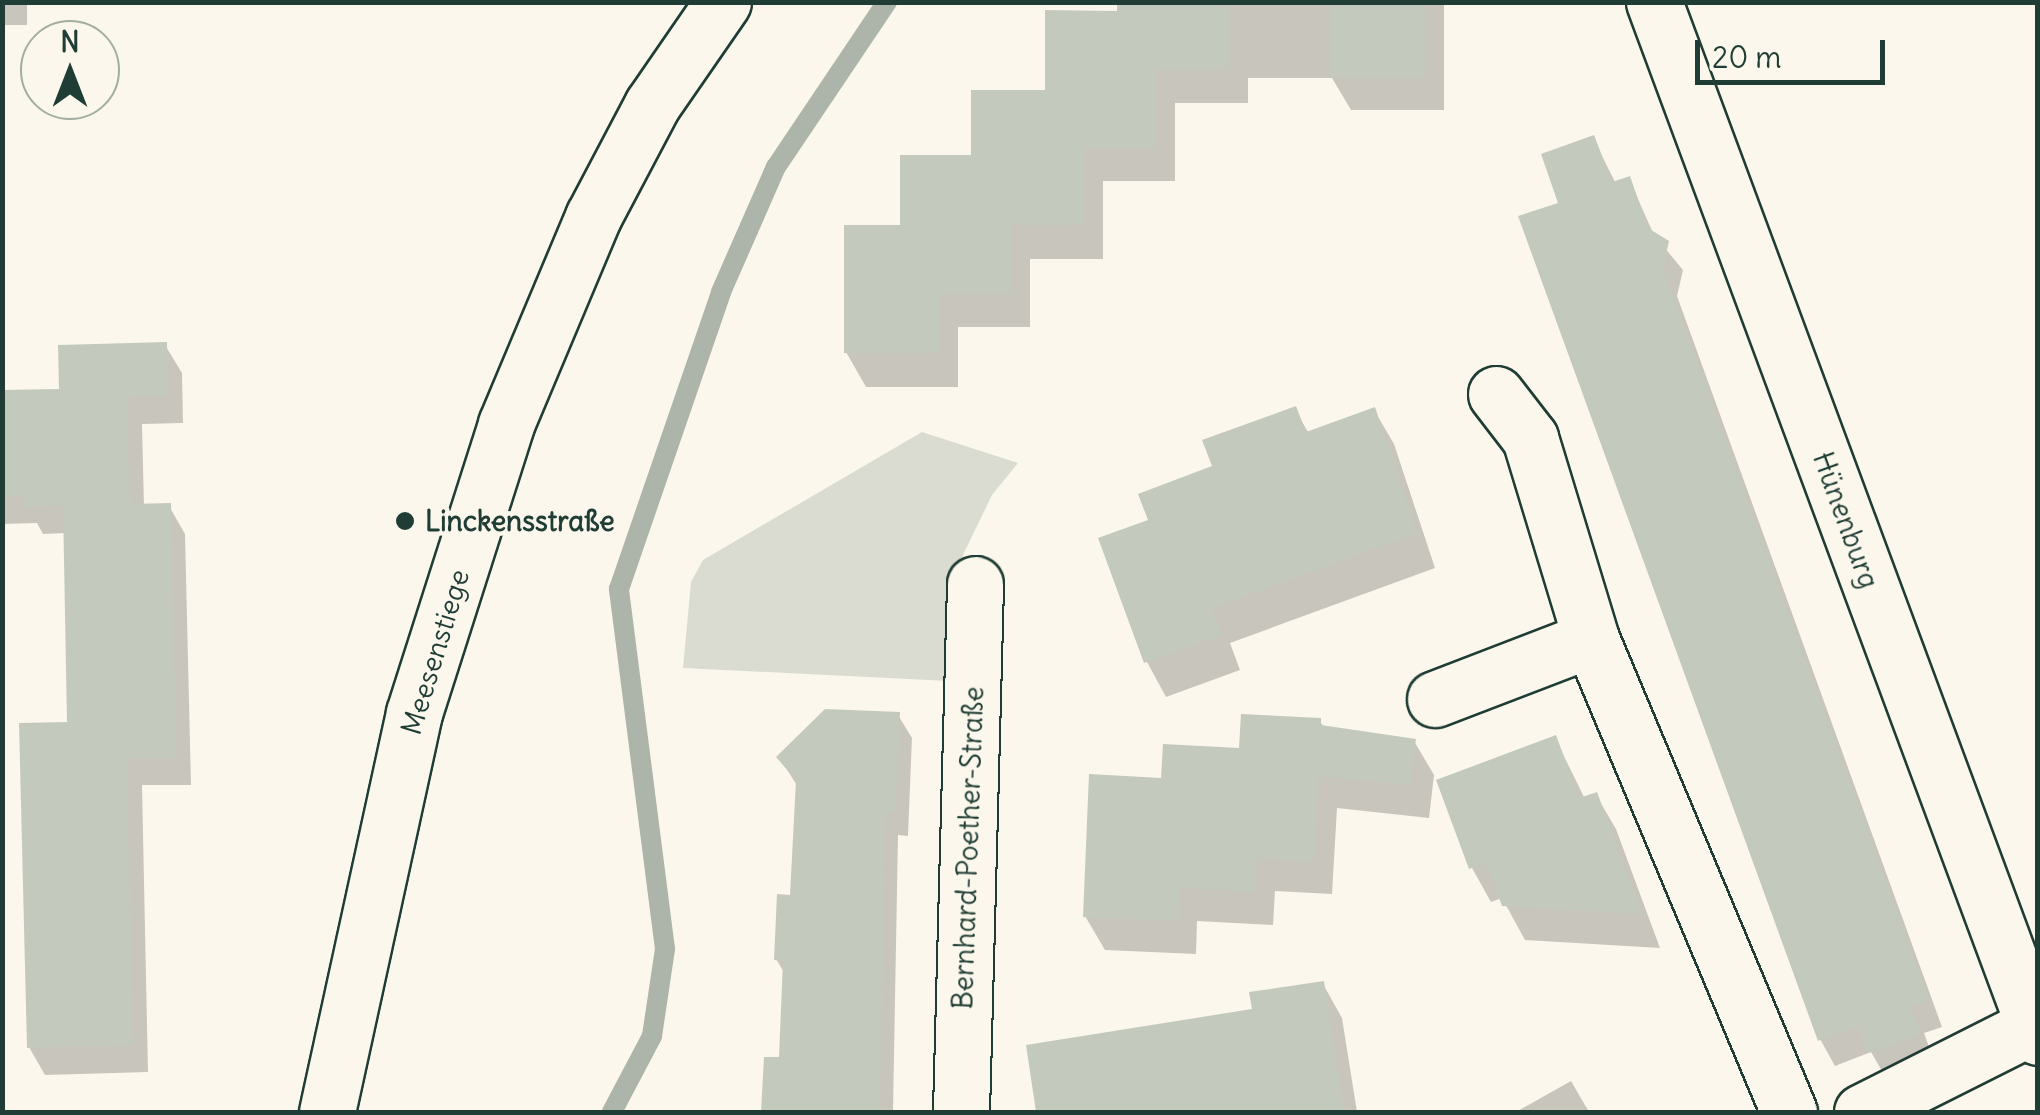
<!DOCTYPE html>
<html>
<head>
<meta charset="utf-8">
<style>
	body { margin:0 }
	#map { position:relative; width:2040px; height:1115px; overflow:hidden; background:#fbf7ec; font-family:Delius,sans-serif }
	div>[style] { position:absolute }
	.green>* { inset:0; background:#dbdcd1 }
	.shadow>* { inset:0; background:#0003; transform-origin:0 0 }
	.stream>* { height:20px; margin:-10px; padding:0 10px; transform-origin:10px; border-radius:10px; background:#adb4aa }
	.building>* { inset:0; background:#c4c9be; transform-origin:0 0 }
	.roads { filter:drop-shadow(2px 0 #1f3d34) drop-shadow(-2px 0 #1f3d34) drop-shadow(0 2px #1f3d34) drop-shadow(0 -2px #1f3d34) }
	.minor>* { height:55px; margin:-27.5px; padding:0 27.5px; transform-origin:27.5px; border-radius:27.5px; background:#fbf7ec }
	.dots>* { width:28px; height:28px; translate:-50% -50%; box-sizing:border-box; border:5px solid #fbf7ec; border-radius:50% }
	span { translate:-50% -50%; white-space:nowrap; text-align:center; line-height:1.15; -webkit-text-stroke:9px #fbf7ec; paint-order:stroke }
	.street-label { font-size:28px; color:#1f3d34 }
	.poi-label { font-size:28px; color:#1f3d34; font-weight:700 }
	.left { translate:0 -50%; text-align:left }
	.frame { position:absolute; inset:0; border:5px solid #1f3d34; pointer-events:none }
	.north { position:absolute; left:20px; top:20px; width:100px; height:100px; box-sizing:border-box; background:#fbf7ec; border:2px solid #a3ada2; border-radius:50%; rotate:0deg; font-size:28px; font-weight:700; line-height:40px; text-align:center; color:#1f3d34 }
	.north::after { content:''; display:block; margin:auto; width:35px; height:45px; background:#1f3d34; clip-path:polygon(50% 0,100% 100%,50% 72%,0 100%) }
	.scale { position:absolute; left:1695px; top:40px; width:190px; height:45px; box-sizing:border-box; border:5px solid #1f3d34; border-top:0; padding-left:12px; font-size:30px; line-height:35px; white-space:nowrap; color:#1f3d34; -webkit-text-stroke:8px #fbf7ec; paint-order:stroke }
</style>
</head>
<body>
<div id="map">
	<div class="green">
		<div style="clip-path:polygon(922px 432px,1018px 463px,992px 495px,963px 555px,953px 595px,949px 681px,683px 668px,691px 582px,703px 560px)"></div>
	</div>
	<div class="shadow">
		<div style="left:2px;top:2px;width:25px;height:23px"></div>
		<div style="clip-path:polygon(1119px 2px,1444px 2px,1444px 110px,1351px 110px,1332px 78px,1248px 78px,1248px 103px,1175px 103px,1175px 181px,1103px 181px,1103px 259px,1030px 259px,1030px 327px,958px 327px,958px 387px,866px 387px,846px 352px,902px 227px,1048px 93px,1119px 13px)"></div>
		<div style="clip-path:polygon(1593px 138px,1616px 184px,1629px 179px,1654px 235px,1683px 270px,1677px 296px,1942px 1027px,1924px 1033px,1934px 1061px,1886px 1078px,1871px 1052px,1835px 1066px,1820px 1039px,1562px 204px)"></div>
		<div style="clip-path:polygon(165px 345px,182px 373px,183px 423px,142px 424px,144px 507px,169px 506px,185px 534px,191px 785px,142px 785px,148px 1072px,45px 1075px,29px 1047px,70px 724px,66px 533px,43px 534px,37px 523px,2px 524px,2px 393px,62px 392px)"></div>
		<div style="clip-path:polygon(1295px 409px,1309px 434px,1374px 410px,1394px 444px,1435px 568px,1230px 643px,1240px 670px,1166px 697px,1147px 662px,1102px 540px,1151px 522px)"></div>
		<div style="clip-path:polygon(898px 715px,912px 738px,908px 836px,898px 835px,893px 1112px,763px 1112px,766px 1059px,781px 1060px,785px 974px,776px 959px,793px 897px,798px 787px,779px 757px)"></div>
		<div style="clip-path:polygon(1320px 721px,1324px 728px,1414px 741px,1434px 775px,1429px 818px,1337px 808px,1332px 894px,1275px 891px,1273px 925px,1197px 921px,1196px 954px,1105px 950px,1085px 916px,1163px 780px)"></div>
		<div style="clip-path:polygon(1555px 738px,1585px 799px,1596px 795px,1616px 829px,1660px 948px,1525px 940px,1502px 898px,1491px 902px,1472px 868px)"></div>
		<div style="clip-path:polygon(1323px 984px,1342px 1018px,1357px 1112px,1038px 1112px,1029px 1047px,1254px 1011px)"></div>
		<div style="clip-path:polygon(1571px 1081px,1589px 1112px,1516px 1112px)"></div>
	</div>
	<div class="stream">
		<div style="left:612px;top:1112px;width:86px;rotate:-62.2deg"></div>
		<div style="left:652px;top:1036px;width:88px;rotate:-81.5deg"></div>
		<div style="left:665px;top:949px;width:363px;rotate:-97.3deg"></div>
		<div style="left:619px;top:589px;width:314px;rotate:-71deg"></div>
		<div style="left:721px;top:292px;width:137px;rotate:-66.3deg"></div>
		<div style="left:776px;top:167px;width:199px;rotate:-56.1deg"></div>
	</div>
	<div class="building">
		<div style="clip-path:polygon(1117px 2px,1230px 2px,1230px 69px,1156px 69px,1156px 148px,1084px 148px,1084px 225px,1011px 225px,1011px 293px,939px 293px,939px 353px,844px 353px,844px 225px,900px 225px,900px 155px,971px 155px,971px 90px,1045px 90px,1045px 10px,1117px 11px)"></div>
		<div style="left:1330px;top:2px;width:95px;height:75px"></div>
		<div style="clip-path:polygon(1594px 135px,1612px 182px,1630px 176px,1648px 228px,1669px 241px,1663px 268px,1929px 1000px,1911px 1007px,1921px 1034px,1868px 1053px,1858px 1026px,1818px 1041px,1518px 216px,1558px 203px,1541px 154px)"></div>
		<div style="clip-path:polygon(167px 342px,168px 395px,127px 396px,130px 504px,171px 503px,176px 758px,127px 758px,133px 1045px,27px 1048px,19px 723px,67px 722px,63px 506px,24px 507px,23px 496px,2px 496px,2px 390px,59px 389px,58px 345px)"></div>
		<div style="clip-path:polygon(1296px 406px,1306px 432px,1375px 407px,1417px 533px,1212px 608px,1222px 635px,1144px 663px,1098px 538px,1148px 520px,1138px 494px,1212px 466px,1202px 440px)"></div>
		<div style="clip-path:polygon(825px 709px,900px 712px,895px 813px,885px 812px,880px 1112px,761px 1112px,764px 1057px,779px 1057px,783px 961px,774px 960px,777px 894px,790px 895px,796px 780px,776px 757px)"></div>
		<div style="clip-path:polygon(1241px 714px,1321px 718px,1321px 725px,1416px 739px,1410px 785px,1318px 776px,1314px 862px,1257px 858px,1255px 892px,1179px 888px,1178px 921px,1083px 917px,1089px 774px,1161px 778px,1163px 744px,1239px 748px)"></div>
		<div style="clip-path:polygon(1556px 735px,1579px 798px,1597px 792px,1642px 914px,1502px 906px,1486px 863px,1469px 869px,1436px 780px)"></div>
		<div style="clip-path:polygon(1324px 981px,1344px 1112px,1036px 1112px,1026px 1045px,1252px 1009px,1249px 992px)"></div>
	</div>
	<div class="roads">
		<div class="minor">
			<div style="left:1654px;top:2px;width:1104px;rotate:69.64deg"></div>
			<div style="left:1496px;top:394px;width:56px;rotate:52.3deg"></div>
			<div style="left:1530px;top:438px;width:210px;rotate:73.1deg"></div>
			<div style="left:1591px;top:639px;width:513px;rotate:67.29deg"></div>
			<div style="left:1435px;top:699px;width:167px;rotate:-21deg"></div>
			<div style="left:327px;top:1112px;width:408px;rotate:-77.7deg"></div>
			<div style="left:414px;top:713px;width:303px;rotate:-72.3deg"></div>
			<div style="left:506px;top:424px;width:225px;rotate:-67.2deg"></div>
			<div style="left:593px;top:217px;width:127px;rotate:-62.2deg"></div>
			<div style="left:652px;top:105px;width:125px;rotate:-55.4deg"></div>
			<div style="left:961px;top:1112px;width:528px;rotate:-88.48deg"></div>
			<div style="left:1862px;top:1112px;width:191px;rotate:-26.7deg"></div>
		</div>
	</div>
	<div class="dots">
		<div style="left:405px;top:521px;background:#1f3d34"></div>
	</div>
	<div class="street-label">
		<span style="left:1846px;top:520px;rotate:70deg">Hünenburg</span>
		<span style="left:435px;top:652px;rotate:-73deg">Meesenstiege</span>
		<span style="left:968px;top:848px;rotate:-88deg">Bernhard-Poether-Straße</span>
	</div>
	<div class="poi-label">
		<span class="left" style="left:425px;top:521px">Linckensstraße</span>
	</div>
	<div class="frame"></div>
	<div class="north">N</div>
	<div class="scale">20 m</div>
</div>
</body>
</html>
